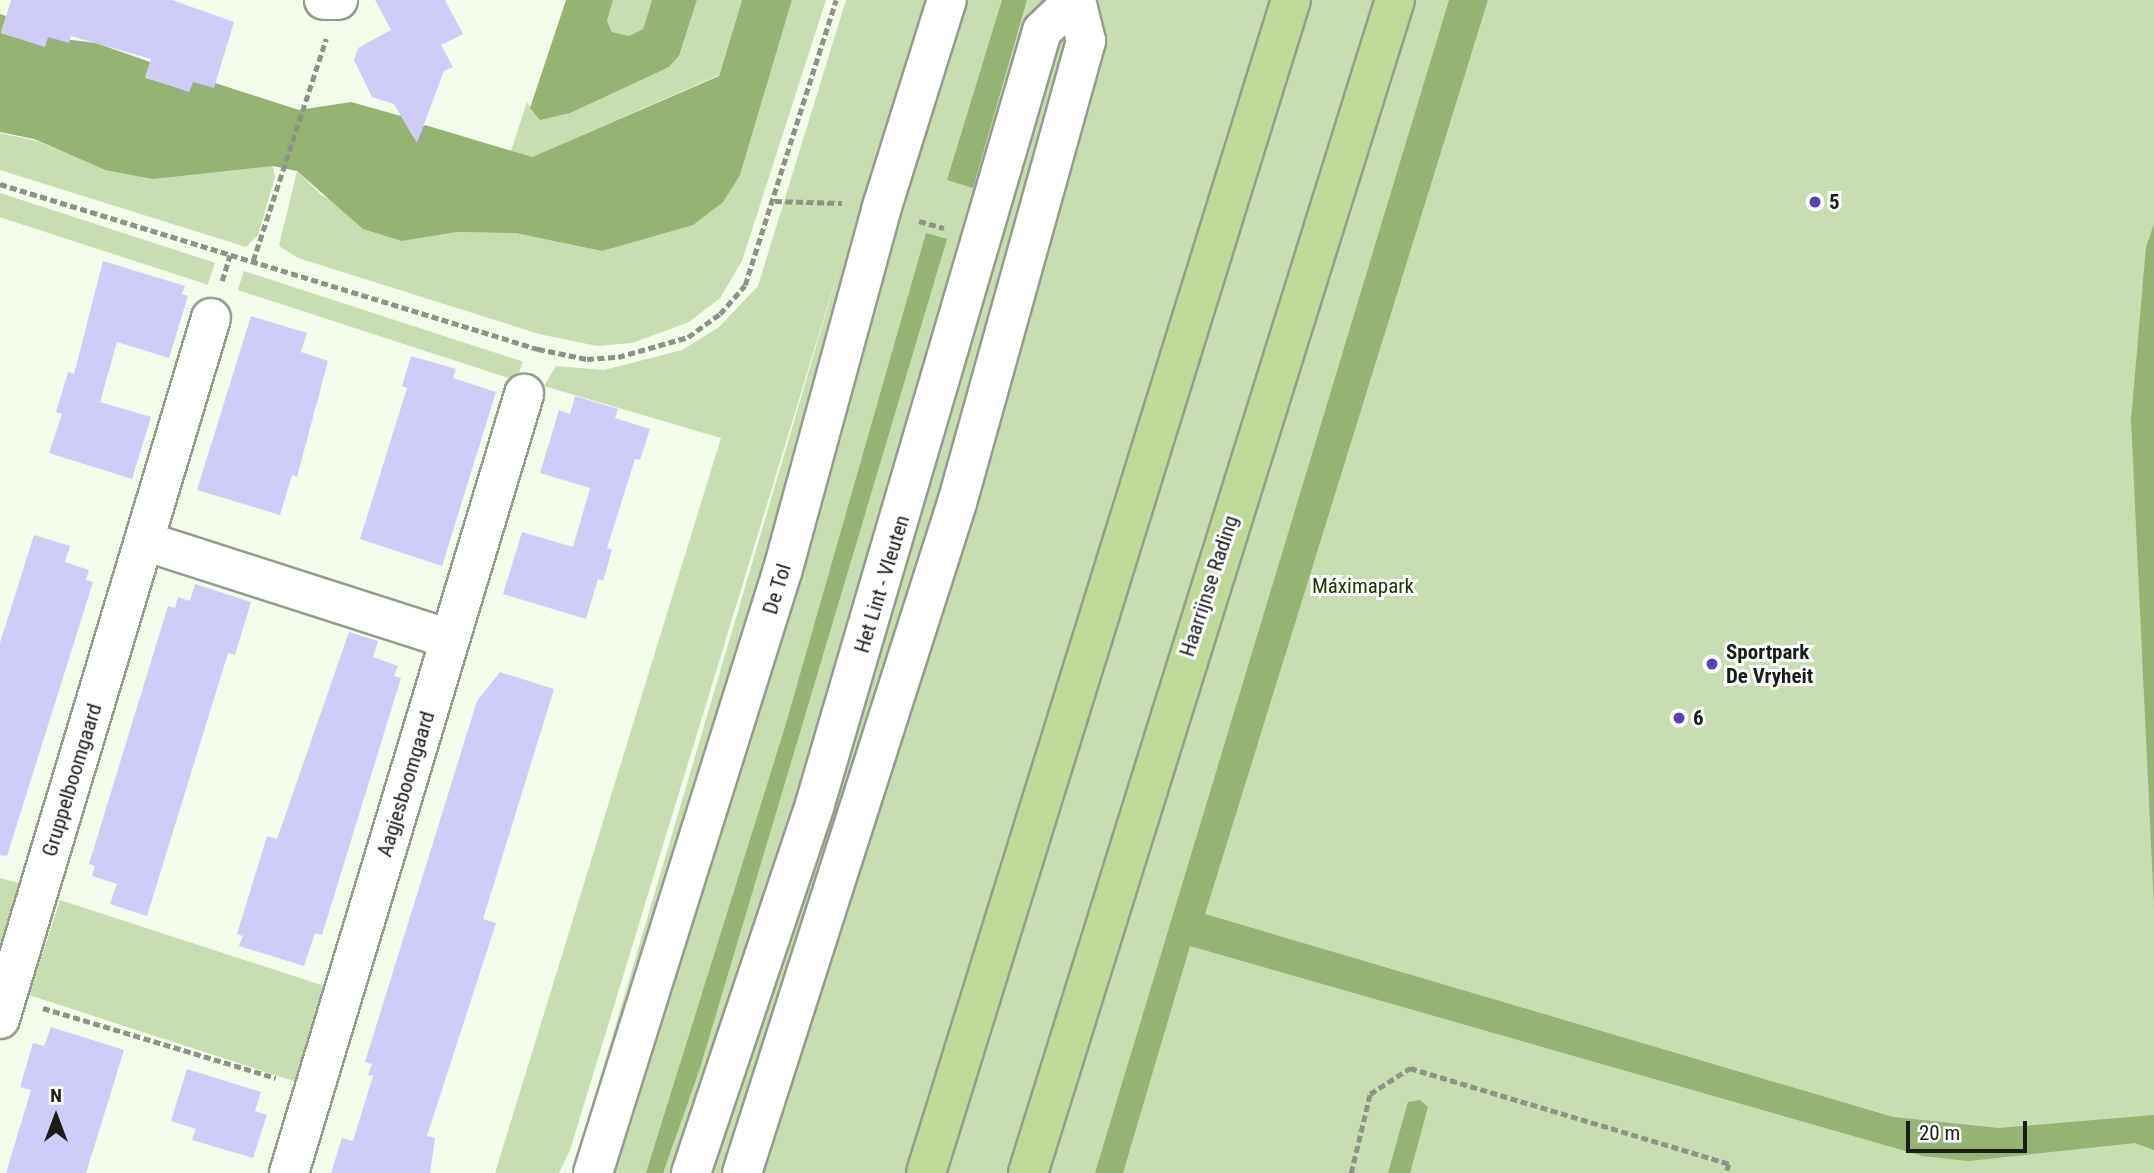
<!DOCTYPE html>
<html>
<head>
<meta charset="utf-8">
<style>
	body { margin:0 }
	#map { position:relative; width:2154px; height:1173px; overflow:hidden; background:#f3fbea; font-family:"Roboto Condensed",sans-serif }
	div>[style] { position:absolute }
	.green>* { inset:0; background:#c8ddb1; transform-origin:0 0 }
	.water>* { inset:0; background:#95b372 }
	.building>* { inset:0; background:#cfcdf7 }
	.path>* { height:4.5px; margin-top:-2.25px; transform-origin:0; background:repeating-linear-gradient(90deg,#8e9388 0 7px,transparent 0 10.5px) }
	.roads { filter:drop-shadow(2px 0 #949c8c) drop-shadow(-2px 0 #949c8c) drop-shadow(0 2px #949c8c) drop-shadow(0 -2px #949c8c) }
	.minor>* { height:38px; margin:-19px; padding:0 19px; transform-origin:19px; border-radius:19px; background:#fff }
	.major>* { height:38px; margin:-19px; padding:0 19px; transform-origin:19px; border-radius:19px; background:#bed998 }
	.dots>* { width:19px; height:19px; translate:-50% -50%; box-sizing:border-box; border:4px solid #fff; border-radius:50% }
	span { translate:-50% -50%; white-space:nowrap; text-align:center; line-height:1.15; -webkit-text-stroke:6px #fff; paint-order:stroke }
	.poi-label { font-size:21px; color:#1a1d17; font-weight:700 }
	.left { translate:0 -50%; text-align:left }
	.street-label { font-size:21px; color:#1a1d17 }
	.park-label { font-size:21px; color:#233504 }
	.north { position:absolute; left:21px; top:1082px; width:70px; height:70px; -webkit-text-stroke:5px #fff; paint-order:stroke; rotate:0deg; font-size:19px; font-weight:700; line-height:28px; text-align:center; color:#1a1d17 }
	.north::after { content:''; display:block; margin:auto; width:24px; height:32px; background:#1a1d17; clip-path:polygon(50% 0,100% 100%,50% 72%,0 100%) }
	.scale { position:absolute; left:1906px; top:1121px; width:121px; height:32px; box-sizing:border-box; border:4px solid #1a1d17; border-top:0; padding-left:9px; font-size:21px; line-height:24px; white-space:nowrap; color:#1a1d17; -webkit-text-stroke:5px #fff; paint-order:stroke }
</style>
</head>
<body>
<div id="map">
	<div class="green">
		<div style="clip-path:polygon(613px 0,652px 0,643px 29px,629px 36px,612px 32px,607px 21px)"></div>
		<div style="clip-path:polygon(697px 0,742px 0,719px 75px,532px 157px,511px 151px,527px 102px,540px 120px,669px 67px,679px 56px)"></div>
		<div style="clip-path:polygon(792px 0,826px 0,742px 261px,720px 298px,689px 322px,632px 343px,597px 346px,539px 334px,298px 258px,279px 246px,297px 171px,320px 194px,402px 241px,457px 232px,515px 233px,602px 251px,644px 238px,740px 175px)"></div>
		<div style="clip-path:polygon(846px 0,2154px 0,2154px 1173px,572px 1173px,844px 252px,570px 1150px,559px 1173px,495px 1173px,721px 438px,544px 386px,556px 366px,604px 370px,682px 350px,719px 327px,758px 286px)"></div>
		<div style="clip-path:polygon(0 133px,37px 141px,105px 170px,273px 166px,275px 177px,258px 235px,246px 247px,0 170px)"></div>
		<div style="left:0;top:193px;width:226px;height:23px;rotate:18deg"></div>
		<div style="left:244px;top:271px;width:293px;height:20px;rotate:18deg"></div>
		<div style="clip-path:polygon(0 878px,22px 884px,0 954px)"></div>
		<div style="left:60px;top:900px;width:279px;height:100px;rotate:18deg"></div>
	</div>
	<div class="water">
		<div style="clip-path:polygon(566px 0,613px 0,607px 21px,612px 32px,629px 36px,643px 29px,652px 0,697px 0,679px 56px,669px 67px,570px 113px,540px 120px,530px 108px)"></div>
		<div style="clip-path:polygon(742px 0,792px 0,740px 175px,723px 202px,693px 225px,602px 251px,515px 233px,457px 232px,402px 241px,363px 229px,297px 171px,273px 166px,153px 179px,105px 170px,34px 139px,0 132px,0 14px,6px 16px,1px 33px,44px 46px,48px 37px,96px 43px,150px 62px,146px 78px,189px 91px,193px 82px,215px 83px,299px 110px,351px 102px,401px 116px,413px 136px,425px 125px,532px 157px,719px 76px)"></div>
		<div style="clip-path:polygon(1002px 0,1027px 0,973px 188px,947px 180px)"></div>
		<div style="clip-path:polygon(1449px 0,1488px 0,1205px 914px,1893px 1117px,1999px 1128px,2154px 1115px,2154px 1150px,2135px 1143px,1968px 1161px,1923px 1156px,1190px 946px,1123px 1173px,1095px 1173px)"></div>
		<div style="clip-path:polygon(2154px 224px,2154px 907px,2131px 420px,2146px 247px)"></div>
		<div style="clip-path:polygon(926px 233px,947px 239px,700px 1068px,663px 1173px,646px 1173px,785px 727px)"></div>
		<div style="clip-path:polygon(1420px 1100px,1428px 1107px,1410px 1173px,1388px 1173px,1408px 1102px)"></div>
	</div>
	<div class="building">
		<div style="clip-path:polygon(11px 0,172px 0,234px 22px,214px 88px,193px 82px,189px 92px,145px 77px,151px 59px,71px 36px,69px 43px,48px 37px,45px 47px,1px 33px)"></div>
		<div style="clip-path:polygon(375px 0,445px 0,463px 34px,441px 45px,453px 67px,444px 71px,417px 143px,394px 104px,372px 97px,354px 60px,358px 48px,391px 30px)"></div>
		<div style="clip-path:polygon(103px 261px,185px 286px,182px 294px,188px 296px,169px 358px,117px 342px,100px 402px,151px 417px,132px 479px,49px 453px,62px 414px,56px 412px,68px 372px,74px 374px)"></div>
		<div style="clip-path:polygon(251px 316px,307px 333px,301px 352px,328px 361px,297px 477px,292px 475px,280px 515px,197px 490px)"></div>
		<div style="clip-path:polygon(411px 356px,456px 369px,453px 378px,496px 392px,442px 566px,360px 539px,407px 388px,402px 386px)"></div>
		<div style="clip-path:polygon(575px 396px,618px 409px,615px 418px,650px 429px,640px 460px,635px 459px,607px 548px,612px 550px,603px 581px,598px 579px,586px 619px,503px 594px,522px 532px,573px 547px,590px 488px,540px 473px,559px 410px,570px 414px)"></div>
		<div style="clip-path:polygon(34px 535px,70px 546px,65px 562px,89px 570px,86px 580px,93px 582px,7px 856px,0 855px,0 643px)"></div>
		<div style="clip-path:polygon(195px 584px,251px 602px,235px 655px,228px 653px,147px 916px,110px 904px,117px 884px,92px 876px,95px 866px,89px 864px,168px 606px,175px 608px,178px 597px,190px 601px)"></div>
		<div style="clip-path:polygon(349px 632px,378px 641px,373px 657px,398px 666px,394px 676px,401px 678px,322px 935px,315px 933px,304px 966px,239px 946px,243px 936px,237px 934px,267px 836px,277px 839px)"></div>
		<div style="clip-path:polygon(500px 672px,554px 689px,483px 919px,496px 923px,427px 1136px,435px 1138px,430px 1173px,331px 1173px,342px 1138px,353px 1141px,373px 1076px,368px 1075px,372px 1064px,365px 1062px,477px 701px)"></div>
		<div style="clip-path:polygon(51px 1027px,124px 1050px,108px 1102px,86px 1173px,6px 1173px,31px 1090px,20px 1087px,33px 1043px,44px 1046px)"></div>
		<div style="clip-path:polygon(187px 1069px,261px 1092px,255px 1111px,267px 1115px,253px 1158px,192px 1140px,196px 1129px,171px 1121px)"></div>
	</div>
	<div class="path">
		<div style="left:0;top:184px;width:563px;rotate:17.05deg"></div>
		<div style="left:538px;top:349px;width:50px;rotate:11.5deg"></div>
		<div style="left:587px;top:359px;width:31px;rotate:-4deg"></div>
		<div style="left:618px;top:357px;width:73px;rotate:-15.9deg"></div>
		<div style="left:688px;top:337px;width:39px;rotate:-36deg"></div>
		<div style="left:720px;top:314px;width:38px;rotate:-49deg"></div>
		<div style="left:745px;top:285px;width:299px;rotate:-72.3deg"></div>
		<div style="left:775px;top:201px;width:67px;rotate:1.7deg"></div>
		<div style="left:919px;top:221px;width:26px;rotate:16deg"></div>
		<div style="left:253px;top:261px;width:234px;rotate:-71.8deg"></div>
		<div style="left:222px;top:281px;width:27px;rotate:-73deg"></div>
		<div style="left:43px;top:1008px;width:243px;rotate:16.7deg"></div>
		<div style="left:1351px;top:1173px;width:81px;rotate:-76.5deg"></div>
		<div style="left:1370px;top:1094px;width:48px;rotate:-33deg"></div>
		<div style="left:1410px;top:1068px;width:333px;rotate:16.7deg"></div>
		<div style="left:1729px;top:1164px;width:9px;rotate:108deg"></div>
	</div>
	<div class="roads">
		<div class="minor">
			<div style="left:324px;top:0;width:14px"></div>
			<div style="left:144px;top:541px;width:321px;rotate:17.8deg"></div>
			<div style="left:0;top:1019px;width:732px;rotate:-73.25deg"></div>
			<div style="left:289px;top:1173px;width:814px;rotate:-73.21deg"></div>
			<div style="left:593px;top:1173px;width:633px;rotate:-72.54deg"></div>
			<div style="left:783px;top:569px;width:372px;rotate:-74.7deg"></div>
			<div style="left:881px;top:210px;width:220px;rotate:-72.6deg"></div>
			<div style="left:691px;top:1173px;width:389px;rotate:-71.4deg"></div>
			<div style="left:815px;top:804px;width:806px;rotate:-73.63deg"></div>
			<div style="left:1042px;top:31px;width:45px;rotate:-44.1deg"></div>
			<div style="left:742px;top:1173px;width:704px;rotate:-72.21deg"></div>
			<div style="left:957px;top:503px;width:480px;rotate:-74.4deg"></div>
			<div style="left:1086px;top:41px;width:42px;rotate:-103.7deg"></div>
		</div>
		<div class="major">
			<div style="left:926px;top:1173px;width:1228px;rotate:-72.72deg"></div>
			<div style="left:1028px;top:1173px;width:1229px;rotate:-72.63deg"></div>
		</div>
	</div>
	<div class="dots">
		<div style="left:1815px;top:202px;background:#5940b8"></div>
		<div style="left:1712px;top:664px;background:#5940b8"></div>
		<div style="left:1679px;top:718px;background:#5940b8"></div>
	</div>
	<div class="poi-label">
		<span class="left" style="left:1829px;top:202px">5</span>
		<span class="left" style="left:1726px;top:664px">Sportpark<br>De Vryheit</span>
		<span class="left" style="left:1693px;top:718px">6</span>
	</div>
	<div class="street-label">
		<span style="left:882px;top:584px;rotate:-73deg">Het Lint - Vleuten</span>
		<span style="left:1209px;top:586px;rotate:-72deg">Haarrijnse Rading</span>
		<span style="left:777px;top:589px;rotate:-73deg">De Tol</span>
		<span style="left:72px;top:780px;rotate:-73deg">Gruppelboomgaard</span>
		<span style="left:406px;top:784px;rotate:-73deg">Aagjesboomgaard</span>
	</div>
	<div class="park-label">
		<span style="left:1363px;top:586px">Máximapark</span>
	</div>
	<div class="north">N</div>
	<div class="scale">20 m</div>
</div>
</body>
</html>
